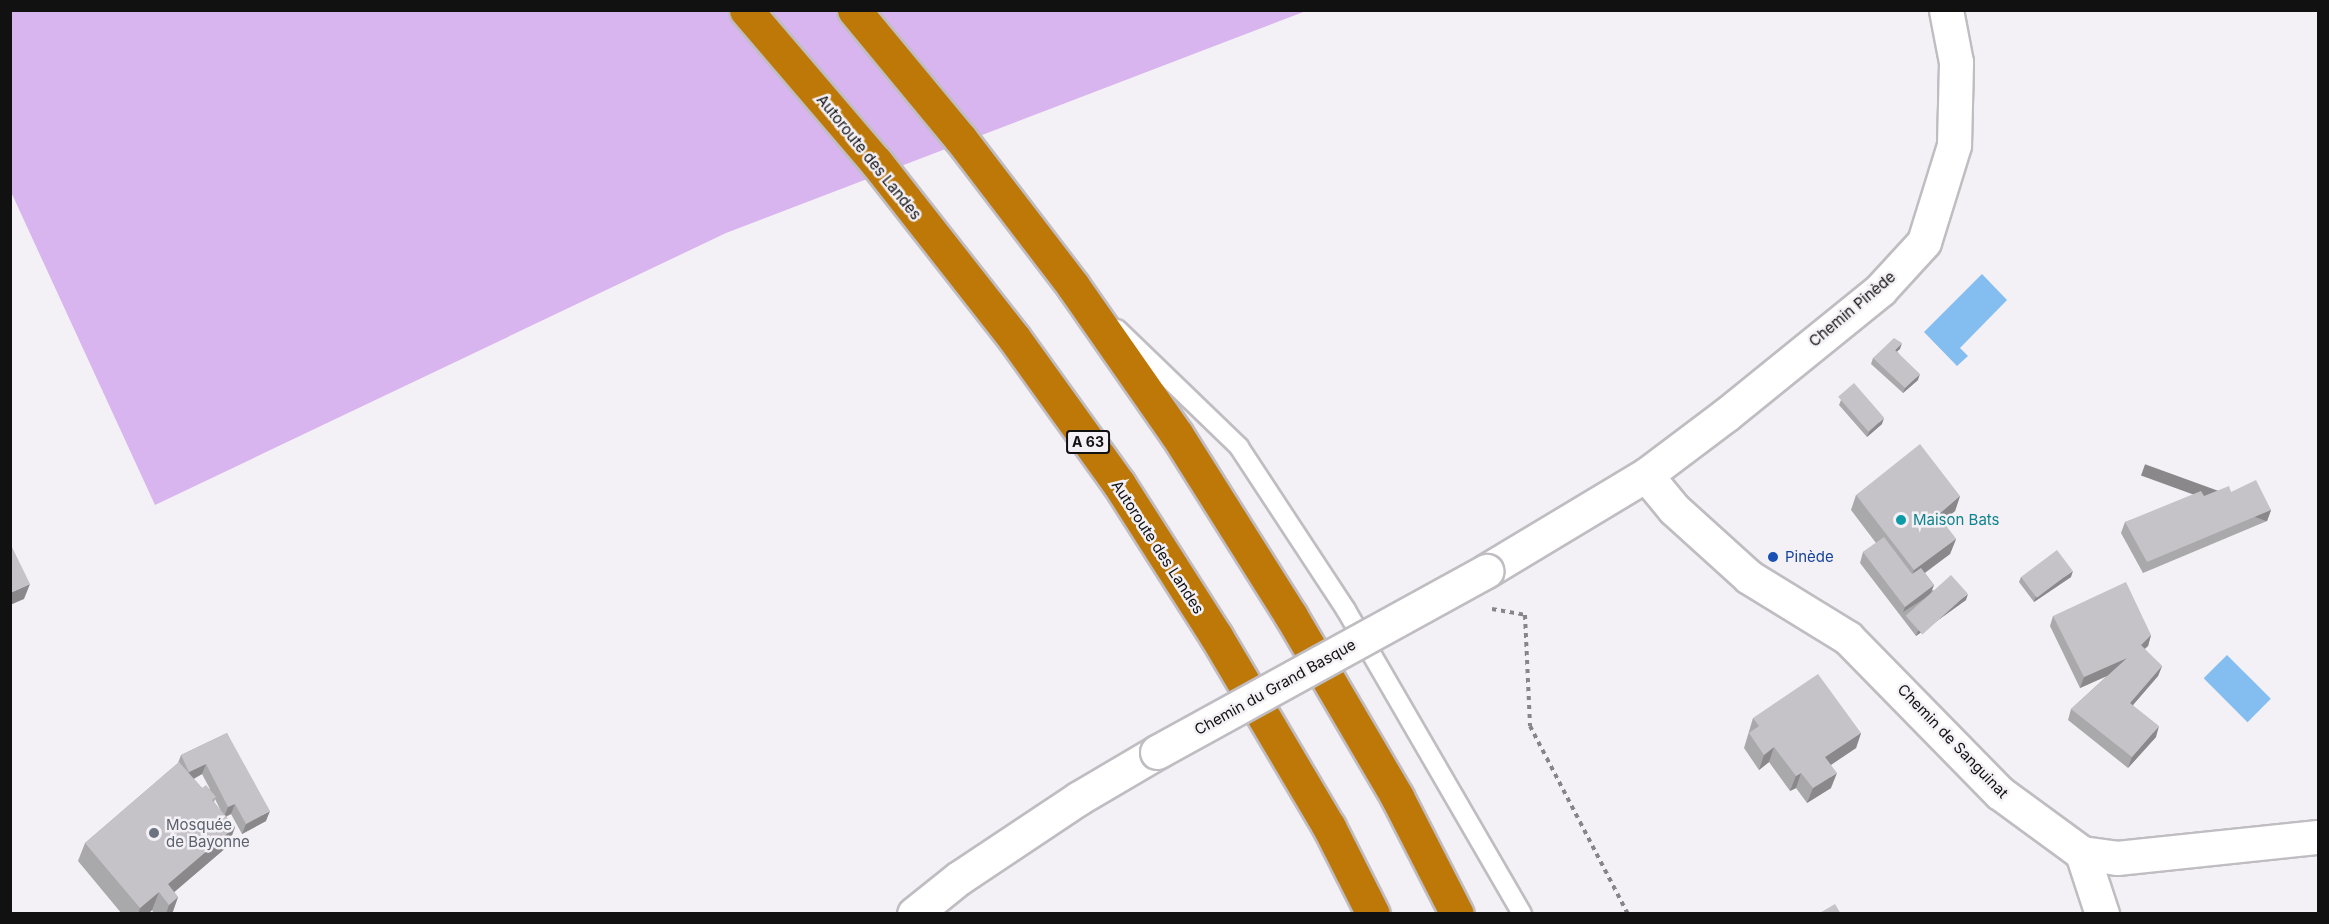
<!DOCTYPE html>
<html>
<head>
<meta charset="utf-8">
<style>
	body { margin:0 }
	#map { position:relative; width:2329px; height:924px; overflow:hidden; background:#f4f1f6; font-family:Inter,sans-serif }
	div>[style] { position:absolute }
	.green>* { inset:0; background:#d8b5ef }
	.water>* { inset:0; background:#84bdf0; transform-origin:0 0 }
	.path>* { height:4px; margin-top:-2px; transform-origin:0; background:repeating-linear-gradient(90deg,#878588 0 4.5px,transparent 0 9px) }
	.roads { filter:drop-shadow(2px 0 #c0bdc2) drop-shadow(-2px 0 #c0bdc2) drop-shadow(0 2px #c0bdc2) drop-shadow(0 -2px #c0bdc2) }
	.service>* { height:18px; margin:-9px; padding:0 9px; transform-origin:9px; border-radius:9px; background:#fff }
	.minor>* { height:33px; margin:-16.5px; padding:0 16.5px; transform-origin:16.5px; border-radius:16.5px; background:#fff }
	.motorway>* { height:33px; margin:-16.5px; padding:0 16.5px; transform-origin:16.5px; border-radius:16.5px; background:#bd7808 }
	.bridges { filter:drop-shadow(2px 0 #c0bdc2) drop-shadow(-2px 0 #c0bdc2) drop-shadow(0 2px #c0bdc2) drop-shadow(0 -2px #c0bdc2) }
	.minor-bridge>* { height:33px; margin:-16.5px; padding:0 16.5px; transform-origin:16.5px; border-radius:16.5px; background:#fff }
	.wall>* { inset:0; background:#a9a8ab }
	.shaded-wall>* { inset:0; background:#8a888b; transform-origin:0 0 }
	.building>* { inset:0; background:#c5c3c7; transform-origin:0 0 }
	.dots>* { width:16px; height:16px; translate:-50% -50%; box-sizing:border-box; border:3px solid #f4f1f6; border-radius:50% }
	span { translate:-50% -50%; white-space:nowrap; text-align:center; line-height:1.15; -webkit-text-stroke:5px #f4f1f6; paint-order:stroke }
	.shield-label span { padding:2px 4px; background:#f4f1f6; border:2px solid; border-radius:4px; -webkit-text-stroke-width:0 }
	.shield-label { font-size:14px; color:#121112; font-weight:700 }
	.street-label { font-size:15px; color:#121112 }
	.culture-label { font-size:15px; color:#0d838f }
	.left { translate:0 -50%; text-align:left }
	.transit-label { font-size:15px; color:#164399 }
	.worship-label { font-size:15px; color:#5b616d }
	.frame { position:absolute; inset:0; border:12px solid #121112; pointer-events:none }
</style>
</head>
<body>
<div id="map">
	<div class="green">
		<div style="clip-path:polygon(10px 11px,1306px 11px,726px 233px,155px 505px,11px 192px)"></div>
	</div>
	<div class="water">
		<div style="clip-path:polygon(1982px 274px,2007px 300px,1960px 348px,1968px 356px,1957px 366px,1924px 332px)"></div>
		<div style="left:2227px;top:655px;width:62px;height:33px;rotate:45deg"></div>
	</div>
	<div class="path">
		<div style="left:1492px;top:609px;width:34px;rotate:10deg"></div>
		<div style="left:1525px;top:615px;width:111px;rotate:87.4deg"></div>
		<div style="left:1530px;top:726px;width:212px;rotate:62.5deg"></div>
	</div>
	<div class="roads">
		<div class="service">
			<div style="left:1117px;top:329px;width:170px;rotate:44deg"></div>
			<div style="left:1239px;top:447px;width:195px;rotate:56.7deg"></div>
			<div style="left:1346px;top:610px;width:351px;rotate:59.9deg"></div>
		</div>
		<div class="minor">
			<div style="left:1646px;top:475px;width:44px;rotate:50.5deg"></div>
			<div style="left:1674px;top:509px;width:101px;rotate:42.2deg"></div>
			<div style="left:1749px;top:577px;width:116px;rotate:31.6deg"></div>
			<div style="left:1848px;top:638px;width:217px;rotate:45.6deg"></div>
			<div style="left:2000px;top:793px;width:102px;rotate:36.2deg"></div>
			<div style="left:2082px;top:853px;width:35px;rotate:8deg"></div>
			<div style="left:2117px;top:858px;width:202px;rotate:-6deg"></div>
			<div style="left:1486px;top:571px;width:187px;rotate:-31deg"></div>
			<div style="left:1646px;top:475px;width:101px;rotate:-37deg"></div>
			<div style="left:1727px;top:414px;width:197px;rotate:-39deg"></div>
			<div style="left:1880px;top:290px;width:65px;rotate:-47.5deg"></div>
			<div style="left:1924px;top:242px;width:102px;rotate:-72.8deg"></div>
			<div style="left:1954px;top:145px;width:83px;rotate:-88.6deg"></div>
			<div style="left:1956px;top:62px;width:53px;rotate:-100.9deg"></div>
			<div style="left:2082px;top:853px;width:64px;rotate:71.8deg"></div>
			<div style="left:914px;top:914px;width:58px;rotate:-38.7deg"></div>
			<div style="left:959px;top:878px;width:144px;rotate:-33.7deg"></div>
			<div style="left:1079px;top:798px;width:91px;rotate:-30.5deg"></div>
		</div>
		<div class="motorway">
			<div style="left:746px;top:10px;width:200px;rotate:49.5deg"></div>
			<div style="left:876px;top:162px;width:224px;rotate:51.9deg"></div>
			<div style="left:1014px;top:338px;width:180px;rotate:54.3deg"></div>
			<div style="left:1119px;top:484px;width:180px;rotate:57.5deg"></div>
			<div style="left:1216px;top:636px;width:222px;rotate:59.4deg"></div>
			<div style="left:1329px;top:827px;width:97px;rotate:63.2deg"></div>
			<div style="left:854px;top:10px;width:166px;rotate:50.4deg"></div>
			<div style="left:960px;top:138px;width:186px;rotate:52.6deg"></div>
			<div style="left:1073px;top:286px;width:182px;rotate:55.1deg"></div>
			<div style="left:1177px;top:435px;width:214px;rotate:57.8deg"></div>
			<div style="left:1291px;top:616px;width:210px;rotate:59.6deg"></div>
			<div style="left:1397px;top:797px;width:131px;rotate:62.9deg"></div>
		</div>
	</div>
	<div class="bridges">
		<div class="minor-bridge">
			<div style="left:1157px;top:752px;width:376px;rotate:-28.8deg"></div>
		</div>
	</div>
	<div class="wall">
		<div style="clip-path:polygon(1900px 349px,1897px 351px,1918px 380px,1903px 393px,1871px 364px,1873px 358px)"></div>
		<div style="clip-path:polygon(1841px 400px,1882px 424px,1867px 437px,1839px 405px)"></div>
		<div style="clip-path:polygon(2231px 492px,2271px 510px,2267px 521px,2143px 573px,2121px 533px,2125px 522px,2204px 496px)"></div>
		<div style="clip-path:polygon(1856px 495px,1960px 496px,1955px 511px,1942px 521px,1956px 539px,1950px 554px,1925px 573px,1934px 585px,1932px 590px,1966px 600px,1916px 636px,1860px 563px,1863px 552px,1876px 543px,1851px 510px)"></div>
		<div style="clip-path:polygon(2021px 577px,2071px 577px,2034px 602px,2019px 582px)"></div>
		<div style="clip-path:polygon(2053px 616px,2151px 635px,2148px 646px,2144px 649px,2162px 666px,2158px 676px,2133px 705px,2156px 737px,2128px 768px,2068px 720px,2071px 709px,2108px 675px,2080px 688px,2050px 626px)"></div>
		<div style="clip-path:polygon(1753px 718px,1861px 733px,1856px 748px,1831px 765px,1831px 788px,1807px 803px,1796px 788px,1790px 791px,1769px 762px,1759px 770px,1744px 748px)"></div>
		<div style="clip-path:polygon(evenodd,227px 733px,266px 821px,242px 834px,231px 814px,226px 817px,235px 827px,228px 846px,174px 892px,178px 897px,172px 914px,154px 914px,152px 910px,148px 914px,122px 914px,78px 861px,85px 843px,178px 763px,181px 755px,227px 733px,202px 774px,210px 789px,202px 788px,194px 779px,202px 774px,227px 733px,215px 799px,221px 811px,214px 802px,215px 799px)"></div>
	</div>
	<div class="shaded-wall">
		<div style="clip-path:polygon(1902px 343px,1900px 349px,1893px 355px,1895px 350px)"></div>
		<div style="clip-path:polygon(1920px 374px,1918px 380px,1903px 393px,1905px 388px)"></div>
		<div style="clip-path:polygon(1884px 418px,1882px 424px,1867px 437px,1869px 432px)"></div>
		<div style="clip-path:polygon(1960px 496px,1955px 511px,1932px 530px,1938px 515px)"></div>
		<div style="left:2271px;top:510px;width:12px;height:134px;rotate:110deg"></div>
		<div style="clip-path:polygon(1956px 539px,1950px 554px,1908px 585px,1914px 570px)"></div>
		<div style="clip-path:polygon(2073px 571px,2071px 577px,2034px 602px,2036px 596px)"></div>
		<div style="clip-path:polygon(30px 584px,24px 599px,10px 605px,10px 593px)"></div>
		<div style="clip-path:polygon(1934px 585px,1930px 595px,1903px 612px,1905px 607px)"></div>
		<div style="clip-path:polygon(1968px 594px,1966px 600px,1916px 636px,1918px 631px)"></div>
		<div style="clip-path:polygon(2151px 635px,2148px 646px,2137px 656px,2141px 645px)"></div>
		<div style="clip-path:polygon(2127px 658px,2123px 669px,2080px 688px,2084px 677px)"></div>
		<div style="clip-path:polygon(2162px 666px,2158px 676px,2126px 713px,2130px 703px)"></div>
		<div style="clip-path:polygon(2159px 726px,2156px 737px,2128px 768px,2132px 757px)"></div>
		<div style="clip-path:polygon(1861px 733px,1856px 748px,1820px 772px,1825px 757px)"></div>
		<div style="clip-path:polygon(1774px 747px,1769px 762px,1759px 770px,1764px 755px)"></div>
		<div style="clip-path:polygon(206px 764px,202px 774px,185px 783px,189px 772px)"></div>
		<div style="clip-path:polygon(1801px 773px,1796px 788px,1790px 791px,1796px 776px)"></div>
		<div style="clip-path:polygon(1837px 773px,1831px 788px,1807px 803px,1813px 788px)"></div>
		<div style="clip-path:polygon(235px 804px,231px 814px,224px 817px,228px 807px)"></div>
		<div style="clip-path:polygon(270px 811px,266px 821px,242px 834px,246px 824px)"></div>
		<div style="clip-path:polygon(235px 827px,228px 846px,165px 900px,168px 884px)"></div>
		<div style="clip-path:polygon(159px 892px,152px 910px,148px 914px,138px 914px,140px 908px)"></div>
		<div style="clip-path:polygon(178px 897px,172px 914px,166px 914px,169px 905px)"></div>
	</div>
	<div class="building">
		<div style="clip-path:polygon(1894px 338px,1902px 343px,1895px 350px,1920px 374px,1905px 388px,1873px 358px)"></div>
		<div style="left:1854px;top:383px;width:46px;height:21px;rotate:49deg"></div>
		<div style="clip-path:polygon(1920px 444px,1960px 496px,1938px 515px,1956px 539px,1914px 570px,1856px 495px)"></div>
		<div style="clip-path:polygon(2256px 480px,2271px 510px,2147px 562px,2125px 522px,2201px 491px,2204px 496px,2229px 486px,2231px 492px)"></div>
		<div style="clip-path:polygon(1884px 537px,1912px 574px,1921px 568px,1934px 585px,1905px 607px,1863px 552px)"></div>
		<div style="clip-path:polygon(10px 543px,30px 584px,10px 593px)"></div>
		<div style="left:2057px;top:550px;width:26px;height:45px;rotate:53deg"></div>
		<div style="left:1951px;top:575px;width:25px;height:61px;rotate:48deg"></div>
		<div style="clip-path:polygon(2126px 582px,2151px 635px,2141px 645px,2162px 666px,2130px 703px,2159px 726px,2132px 757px,2071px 709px,2127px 658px,2084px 677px,2053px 616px)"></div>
		<div style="clip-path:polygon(1818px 674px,1861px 733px,1825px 757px,1837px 773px,1813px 788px,1801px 773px,1796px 776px,1774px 747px,1764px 755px,1749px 733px,1759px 726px,1753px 718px)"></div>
		<div style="clip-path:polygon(227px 733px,270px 811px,246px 824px,235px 804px,228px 807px,206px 764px,189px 772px,181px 755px)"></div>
		<div style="clip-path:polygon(179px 762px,202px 788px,206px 785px,216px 797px,212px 800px,235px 827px,168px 884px,178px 897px,169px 905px,159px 892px,140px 908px,85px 843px)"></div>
		<div style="clip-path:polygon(1835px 904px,1841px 914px,1818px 914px)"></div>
	</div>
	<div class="dots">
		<div style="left:1901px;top:520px;background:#0f9aa8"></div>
		<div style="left:1773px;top:557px;background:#1a4fb4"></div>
		<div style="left:154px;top:833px;background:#6b7280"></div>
	</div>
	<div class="shield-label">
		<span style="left:1088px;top:442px">A 63</span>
	</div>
	<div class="street-label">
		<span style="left:869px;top:157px;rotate:51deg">Autoroute des Landes</span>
		<span style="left:1852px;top:309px;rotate:-40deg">Chemin Pinède</span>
		<span style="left:1158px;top:547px;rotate:57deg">Autoroute des Landes</span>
		<span style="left:1275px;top:687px;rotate:-29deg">Chemin du Grand Basque</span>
		<span style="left:1953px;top:741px;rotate:46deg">Chemin de Sanguinat</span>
	</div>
	<div class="culture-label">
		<span class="left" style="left:1913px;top:520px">Maison Bats</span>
	</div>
	<div class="transit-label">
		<span class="left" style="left:1785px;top:557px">Pinède</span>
	</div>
	<div class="worship-label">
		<span class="left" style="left:166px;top:833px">Mosquée<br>de Bayonne</span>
	</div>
	<div class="frame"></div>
</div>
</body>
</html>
